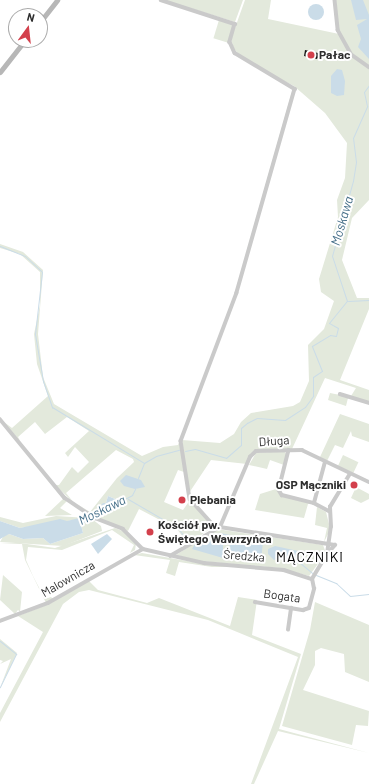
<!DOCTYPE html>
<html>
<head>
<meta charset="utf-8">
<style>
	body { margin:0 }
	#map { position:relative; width:369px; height:784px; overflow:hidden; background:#fff; font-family:Barlow,sans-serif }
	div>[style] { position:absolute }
	.green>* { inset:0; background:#e3e9dc; transform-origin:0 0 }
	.water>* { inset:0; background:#cadce8 }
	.round { border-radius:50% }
	.stream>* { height:1px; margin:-0.5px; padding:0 0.5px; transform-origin:0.5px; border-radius:0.5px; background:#cadce8 }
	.building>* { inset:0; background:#141414 }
	.street>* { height:3.5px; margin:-1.75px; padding:0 1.75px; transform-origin:1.75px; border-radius:1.75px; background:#cacaca }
	.secondary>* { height:5px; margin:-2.5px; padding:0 2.5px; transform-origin:2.5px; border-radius:2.5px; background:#b7b7b7 }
	.dots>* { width:11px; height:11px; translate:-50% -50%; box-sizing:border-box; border:2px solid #fff; border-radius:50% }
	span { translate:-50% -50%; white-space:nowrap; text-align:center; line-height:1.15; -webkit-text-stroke:4px #fff; paint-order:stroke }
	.poi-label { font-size:12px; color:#2d2d2d; font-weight:700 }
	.left { translate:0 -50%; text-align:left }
	.right { translate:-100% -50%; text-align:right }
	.street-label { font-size:12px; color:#2d2d2d }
	.water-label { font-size:13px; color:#436d87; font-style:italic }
	.quarter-label { font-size:14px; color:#000; letter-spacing:1px }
	.north { position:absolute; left:8px; top:8px; width:40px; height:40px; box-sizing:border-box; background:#fff; border:1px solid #ababab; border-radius:50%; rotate:15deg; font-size:11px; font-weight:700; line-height:16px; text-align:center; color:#2d2d2d }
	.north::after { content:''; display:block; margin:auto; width:14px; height:18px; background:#d3404c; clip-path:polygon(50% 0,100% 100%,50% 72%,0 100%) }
</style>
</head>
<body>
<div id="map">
	<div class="green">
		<div style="clip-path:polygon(164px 0,243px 0,235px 22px)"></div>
		<div style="clip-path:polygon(245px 0,271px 0,268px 19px,339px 34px,336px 0,369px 0,369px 200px,352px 218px,342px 260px,357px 298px,369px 298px,369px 309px,340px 380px,369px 390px,369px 402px,351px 396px,356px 388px,325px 378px,292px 449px,255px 450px,247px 464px,211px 460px,189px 493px,182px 440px,220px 443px,234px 434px,241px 422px,251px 413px,293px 406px,300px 402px,309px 381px,308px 345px,324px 329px,334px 301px,321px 292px,319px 279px,338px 217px,337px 200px,345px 178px,347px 143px,325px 113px,294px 86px,244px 60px,234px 49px,231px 39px)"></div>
		<div style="left:219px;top:20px;width:17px;height:19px;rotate:17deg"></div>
		<div style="clip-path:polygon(evenodd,293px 88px,294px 88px,241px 278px,181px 437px,184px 472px,178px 470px,164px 502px,183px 510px,190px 500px,210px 523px,210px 529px,188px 544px,177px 529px,139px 509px,128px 531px,91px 514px,77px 504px,90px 512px,117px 478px,134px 462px,133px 459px,116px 450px,66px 493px,74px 503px,55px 485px,59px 485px,72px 467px,78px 473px,89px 462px,75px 447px,68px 457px,65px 453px,89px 431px,67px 417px,45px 434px,35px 422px,18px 437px,20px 441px,4px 422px,12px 428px,48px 396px,37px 364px,34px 334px,40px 305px,40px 272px,20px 254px,0 248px,0 244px,23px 252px,43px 270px,38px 334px,43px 377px,54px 404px,142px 456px,163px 447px,178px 445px,232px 303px,293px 88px,108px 496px,120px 501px,119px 506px,93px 512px,106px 503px,108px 496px)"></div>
		<div style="clip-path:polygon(330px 393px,345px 396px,359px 401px,348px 398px,346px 406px,328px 400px)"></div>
		<div style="clip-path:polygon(340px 414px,369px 424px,369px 442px,352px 436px,351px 431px,343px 448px,335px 445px,327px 461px,320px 457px)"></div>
		<div style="clip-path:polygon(0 421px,67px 501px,60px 508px,72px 515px,45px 516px,63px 499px)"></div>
		<div style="clip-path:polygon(284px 451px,287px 455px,284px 465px,270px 460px,267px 469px,249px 465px,256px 453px)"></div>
		<div style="left:343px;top:455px;width:17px;height:12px;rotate:25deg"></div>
		<div style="clip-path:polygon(356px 487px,369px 494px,369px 499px,361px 503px,351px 498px)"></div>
		<div style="clip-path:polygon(276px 489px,281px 496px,312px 504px,308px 504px,304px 518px,255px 510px,260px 494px)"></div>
		<div style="clip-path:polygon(317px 507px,326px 512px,329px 524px,329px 532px,324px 542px,327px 528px,315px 525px)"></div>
		<div style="clip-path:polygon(56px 516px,88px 518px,20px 528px,0 521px,0 517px,23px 523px)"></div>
		<div style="clip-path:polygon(92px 519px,101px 526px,102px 531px,63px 546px,0 542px,4px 535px,9px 534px,23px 539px,43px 538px,50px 544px,83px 533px,81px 525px)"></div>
		<div style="clip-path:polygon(115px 528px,125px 532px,136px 544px,135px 550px,130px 553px,134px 545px,112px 530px,62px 550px,28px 547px,26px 560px,33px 576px,45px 599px,51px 597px,53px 599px,46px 603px,25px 560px,22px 544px,0 544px,20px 543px,55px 548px)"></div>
		<div style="clip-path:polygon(217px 529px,323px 545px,326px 553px,309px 576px,280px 568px,200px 561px,176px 555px)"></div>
		<div style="clip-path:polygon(142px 553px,204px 564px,244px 567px,212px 567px,179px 562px,175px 576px,166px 573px,170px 560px,134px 555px)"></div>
		<div style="clip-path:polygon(3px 575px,22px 592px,20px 612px,18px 610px,15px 614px,0 600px)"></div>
		<div style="clip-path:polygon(89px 581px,98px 590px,147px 603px,159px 598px,230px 626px,238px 597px,257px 600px,252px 635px,301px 654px,279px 729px,369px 753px,278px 731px,254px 784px,251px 784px,298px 657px,208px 620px,89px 590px,79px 592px,63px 604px,0 722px,0 713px,43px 632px,18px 616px,49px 604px)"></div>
		<div style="clip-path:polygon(315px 602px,369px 625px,369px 682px,345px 672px,344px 654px,321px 648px,315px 651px,315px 665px,303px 690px,369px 711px,368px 726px,356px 725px,352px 745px,282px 726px,310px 630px)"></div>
		<div style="clip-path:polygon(0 639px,17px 653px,0 688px,11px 659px,0 664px,3px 661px,0 660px)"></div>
	</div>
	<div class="water">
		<div style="clip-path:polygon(351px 0,363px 0,369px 15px,369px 59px,358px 47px,361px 39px,357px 25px,367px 19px,356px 20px)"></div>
		<div class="round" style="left:308px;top:4px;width:16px;height:16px"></div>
		<div style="clip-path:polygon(337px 69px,342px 70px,345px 81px,344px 95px,337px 96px,331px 93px,331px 76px)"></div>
		<div style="clip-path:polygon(126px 475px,141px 480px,145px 487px,135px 489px,124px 486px,120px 481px)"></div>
		<div style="clip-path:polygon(108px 496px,122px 502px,112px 510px,96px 515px,93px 513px,103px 503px,106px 503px)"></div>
		<div style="clip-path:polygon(79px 518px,92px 519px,81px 525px,83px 533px,50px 544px,43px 538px,23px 539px,9px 534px,0 539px,0 521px,20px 528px,60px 519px,67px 521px)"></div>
		<div style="clip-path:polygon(220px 533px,263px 541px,261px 562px,229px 558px,230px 542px,223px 544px,223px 558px,192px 549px,195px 544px)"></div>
		<div style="clip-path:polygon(107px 534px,112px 539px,98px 554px,91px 544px)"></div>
		<div style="clip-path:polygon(275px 546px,298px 551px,299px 562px,295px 564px,282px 557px,274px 560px,268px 554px,268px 549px)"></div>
	</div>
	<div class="stream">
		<div style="left:0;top:246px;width:27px;rotate:22deg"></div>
		<div style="left:25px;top:256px;width:23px;rotate:43deg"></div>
		<div style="left:42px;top:272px;width:62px;rotate:96.4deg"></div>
		<div style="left:35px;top:334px;width:48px;rotate:80.3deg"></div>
		<div style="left:43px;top:381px;width:28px;rotate:71deg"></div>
		<div style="left:52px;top:407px;width:108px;rotate:31.3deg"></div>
		<div style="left:348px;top:301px;width:21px;rotate:-3deg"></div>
		<div style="left:185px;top:451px;width:10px;rotate:-11deg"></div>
		<div style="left:195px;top:449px;width:32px;rotate:16deg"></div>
		<div style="left:226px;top:458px;width:20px;rotate:-41deg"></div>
		<div style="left:241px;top:445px;width:17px;rotate:-90deg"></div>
		<div style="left:241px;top:428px;width:8px;rotate:-40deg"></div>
		<div style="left:247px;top:423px;width:11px;rotate:-27deg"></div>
		<div style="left:257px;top:418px;width:28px;rotate:4deg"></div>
		<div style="left:285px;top:420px;width:24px;rotate:-33deg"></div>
		<div style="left:305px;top:407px;width:14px;rotate:-54deg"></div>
		<div style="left:313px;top:396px;width:19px;rotate:-90deg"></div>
		<div style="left:313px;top:377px;width:11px;rotate:-34deg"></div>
		<div style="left:322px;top:371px;width:27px;rotate:-112deg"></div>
		<div style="left:312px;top:346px;width:21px;rotate:-31deg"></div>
		<div style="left:330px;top:335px;width:6px;rotate:9deg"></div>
		<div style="left:336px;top:336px;width:8px;rotate:-76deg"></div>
		<div style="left:338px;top:328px;width:10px;rotate:-151deg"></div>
		<div style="left:329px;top:323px;width:28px;rotate:-51deg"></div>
		<div style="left:347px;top:301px;width:47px;rotate:-108.4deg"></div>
		<div style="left:332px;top:256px;width:78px;rotate:-74.4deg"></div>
		<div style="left:353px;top:181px;width:19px;rotate:-81deg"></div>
		<div style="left:356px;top:162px;width:24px;rotate:-97deg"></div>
		<div style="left:353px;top:138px;width:35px;rotate:-66deg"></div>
		<div style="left:367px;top:106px;width:14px;rotate:-102deg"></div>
		<div style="left:364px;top:92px;width:9px;rotate:-54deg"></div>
		<div style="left:138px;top:478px;width:16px;rotate:-68deg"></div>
		<div style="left:144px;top:463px;width:14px;rotate:-30deg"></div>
		<div style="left:156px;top:456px;width:24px;rotate:-15deg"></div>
		<div style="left:128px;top:499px;width:58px;rotate:30.1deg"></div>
		<div style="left:178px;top:528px;width:17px;rotate:54deg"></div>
		<div style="left:119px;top:502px;width:15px;rotate:-28deg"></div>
		<div style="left:132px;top:495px;width:7px;rotate:-63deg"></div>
		<div style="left:223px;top:552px;width:7px"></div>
		<div style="left:299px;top:562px;width:17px;rotate:40deg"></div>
		<div style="left:316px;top:575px;width:22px;rotate:22deg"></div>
		<div style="left:336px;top:583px;width:19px;rotate:43deg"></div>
		<div style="left:350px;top:596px;width:19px;rotate:-6deg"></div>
		<div style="left:0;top:641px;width:21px;rotate:39deg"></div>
		<div style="left:16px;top:654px;width:37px;rotate:116deg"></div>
	</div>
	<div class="building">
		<div style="clip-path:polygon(305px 50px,318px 53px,319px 56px,317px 59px,304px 56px)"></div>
	</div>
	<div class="street">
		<div style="left:161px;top:0;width:78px;rotate:18deg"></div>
		<div style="left:235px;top:24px;width:19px;rotate:106deg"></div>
		<div style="left:230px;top:42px;width:12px;rotate:66deg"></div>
		<div style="left:235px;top:53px;width:70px;rotate:31deg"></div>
		<div style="left:295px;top:89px;width:212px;rotate:105.9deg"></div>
		<div style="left:237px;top:293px;width:158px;rotate:110.7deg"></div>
		<div style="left:181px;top:441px;width:59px;rotate:81.2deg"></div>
		<div style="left:190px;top:499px;width:39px;rotate:48deg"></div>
		<div style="left:335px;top:0;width:30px;rotate:84deg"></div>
		<div style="left:338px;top:30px;width:29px;rotate:61deg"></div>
		<div style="left:352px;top:55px;width:21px;rotate:35deg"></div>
		<div style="left:340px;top:394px;width:30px;rotate:17deg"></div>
		<div style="left:0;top:419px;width:102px;rotate:50.6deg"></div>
		<div style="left:65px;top:498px;width:36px;rotate:34deg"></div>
		<div style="left:95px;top:518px;width:30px;rotate:21deg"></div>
		<div style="left:123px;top:529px;width:28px;rotate:45deg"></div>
		<div style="left:143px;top:549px;width:63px;rotate:12.9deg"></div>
		<div style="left:204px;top:563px;width:80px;rotate:5deg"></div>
		<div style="left:284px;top:570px;width:29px;rotate:18deg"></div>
		<div style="left:289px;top:450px;width:41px;rotate:104deg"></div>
		<div style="left:279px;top:490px;width:6px;rotate:59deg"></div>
		<div style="left:282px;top:495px;width:33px;rotate:14deg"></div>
		<div style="left:314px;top:503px;width:17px;rotate:28deg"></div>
		<div style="left:314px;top:503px;width:42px;rotate:-75deg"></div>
		<div style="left:220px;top:527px;width:76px;rotate:-66.8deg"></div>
		<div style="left:250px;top:457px;width:8px;rotate:-45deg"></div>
		<div style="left:256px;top:451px;width:46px;rotate:-1.2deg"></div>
		<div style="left:302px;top:450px;width:74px;rotate:25.5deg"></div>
		<div style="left:327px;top:554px;width:12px;rotate:-48deg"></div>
		<div style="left:170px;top:556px;width:58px;rotate:-30.1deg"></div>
		<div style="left:220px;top:527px;width:116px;rotate:8.9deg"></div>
		<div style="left:255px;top:602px;width:49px;rotate:9.5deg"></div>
		<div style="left:303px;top:610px;width:6px;rotate:-18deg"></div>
		<div style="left:309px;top:608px;width:20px;rotate:-75deg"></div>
		<div style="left:314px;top:589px;width:10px;rotate:-101deg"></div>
		<div style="left:312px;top:579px;width:29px;rotate:-59deg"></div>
		<div style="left:327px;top:554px;width:27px;rotate:-82deg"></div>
		<div style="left:331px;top:527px;width:20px;rotate:-93deg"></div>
		<div style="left:330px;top:507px;width:37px;rotate:-59deg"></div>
		<div style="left:0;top:621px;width:51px;rotate:-20.6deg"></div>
		<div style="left:48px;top:603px;width:109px;rotate:-29.6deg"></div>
		<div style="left:288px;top:630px;width:22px;rotate:-82deg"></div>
	</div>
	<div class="secondary">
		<div style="left:40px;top:22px;width:28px;rotate:-52deg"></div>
		<div style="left:0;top:72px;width:41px;rotate:-52deg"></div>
	</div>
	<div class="dots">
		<div style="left:311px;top:55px;background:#d3404c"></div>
		<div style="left:354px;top:485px;background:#d3404c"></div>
		<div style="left:182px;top:500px;background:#d3404c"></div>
		<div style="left:150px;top:532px;background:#d3404c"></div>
	</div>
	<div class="poi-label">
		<span class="left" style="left:319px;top:55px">Pałac</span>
		<span class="right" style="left:346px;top:485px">OSP Mączniki</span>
		<span class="left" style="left:190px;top:500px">Plebania</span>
		<span class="left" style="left:158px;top:532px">Kościół pw.<br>Świętego Wawrzyńca</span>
	</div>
	<div class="street-label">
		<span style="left:274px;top:441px;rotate:-4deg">Długa</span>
		<span style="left:244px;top:556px;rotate:5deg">Średzka</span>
		<span style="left:68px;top:579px;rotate:-30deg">Malownicza</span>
		<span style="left:282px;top:596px;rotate:8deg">Bogata</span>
	</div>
	<div class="water-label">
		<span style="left:342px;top:221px;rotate:-74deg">Moskawa</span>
		<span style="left:102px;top:510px;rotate:-26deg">Moskawa</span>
	</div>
	<div class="quarter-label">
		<span style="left:310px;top:557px">MĄCZNIKI</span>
	</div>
	<div class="north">N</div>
</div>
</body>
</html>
